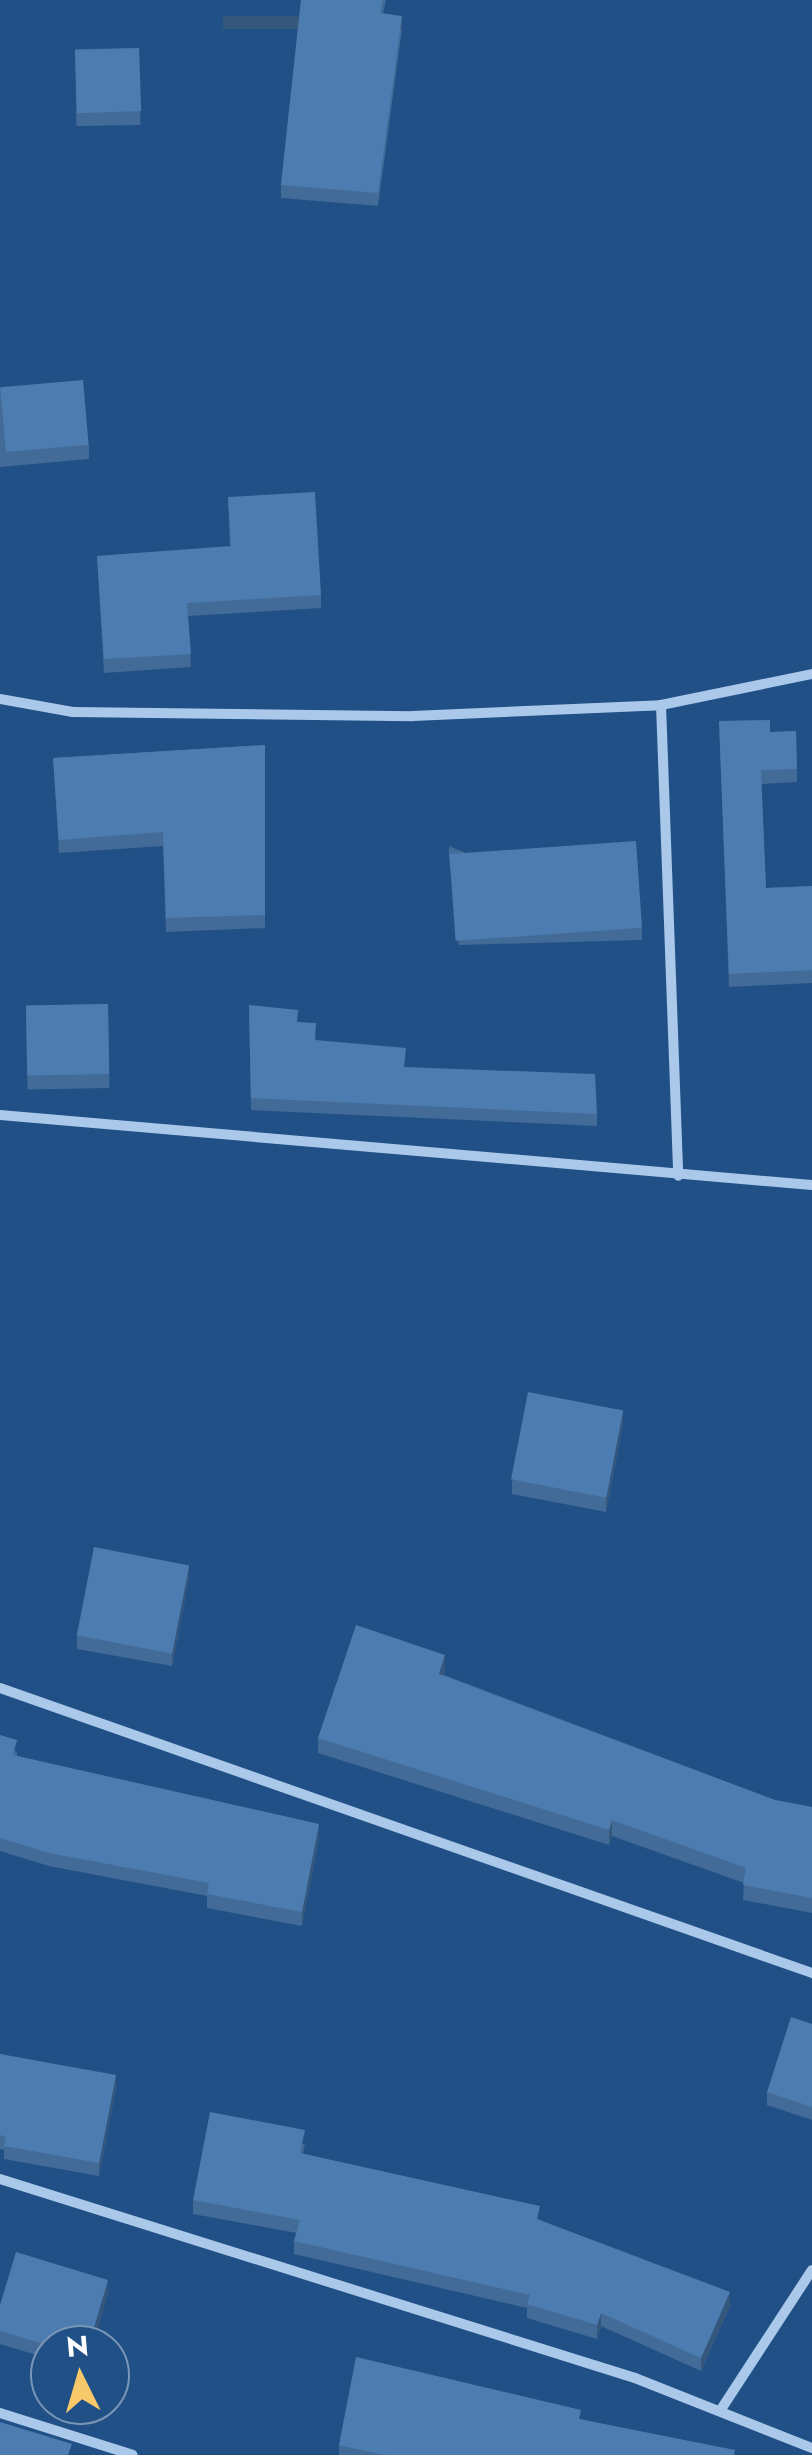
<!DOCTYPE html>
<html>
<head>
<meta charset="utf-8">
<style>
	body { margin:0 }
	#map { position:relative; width:812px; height:2455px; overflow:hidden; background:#205086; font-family:Jost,sans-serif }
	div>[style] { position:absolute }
	.minor>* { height:10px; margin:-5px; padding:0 5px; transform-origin:5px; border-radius:5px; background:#aac9ea }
	.wall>* { inset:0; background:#426b98; transform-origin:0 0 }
	.shaded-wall>* { inset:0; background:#36577c; transform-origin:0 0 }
	.building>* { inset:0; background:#4d7cb1; transform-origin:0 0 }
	span { translate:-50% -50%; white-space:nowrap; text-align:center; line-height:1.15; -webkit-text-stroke:8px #205086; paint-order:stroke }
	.north { position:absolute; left:30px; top:2325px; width:100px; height:100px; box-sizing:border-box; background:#205086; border:2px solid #7996b6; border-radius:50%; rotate:355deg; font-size:28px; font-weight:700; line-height:40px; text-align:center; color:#fff }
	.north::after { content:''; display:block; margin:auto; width:35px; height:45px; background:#f7c96a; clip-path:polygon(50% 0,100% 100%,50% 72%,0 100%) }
</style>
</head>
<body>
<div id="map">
	<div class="minor">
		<div style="left:0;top:699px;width:74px;rotate:10.1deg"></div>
		<div style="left:73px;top:712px;width:340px;rotate:0.7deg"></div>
		<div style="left:413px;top:716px;width:248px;rotate:-2.5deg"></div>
		<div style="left:661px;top:705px;width:154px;rotate:-11.6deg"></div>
		<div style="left:661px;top:705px;width:471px;rotate:87.9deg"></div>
		<div style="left:0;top:1115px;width:815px;rotate:4.93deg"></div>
		<div style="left:0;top:1688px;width:861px;rotate:19.34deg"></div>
		<div style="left:0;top:2179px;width:665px;rotate:17.4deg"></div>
		<div style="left:635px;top:2378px;width:190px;rotate:21.6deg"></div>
		<div style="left:720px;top:2411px;width:168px;rotate:-56.9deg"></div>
		<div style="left:0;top:2413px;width:139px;rotate:17.5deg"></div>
	</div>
	<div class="wall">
		<div style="clip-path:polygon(301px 0,386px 0,383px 13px,402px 29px,378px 206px,281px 198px,281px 185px)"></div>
		<div style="left:139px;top:48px;width:77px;height:64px;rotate:89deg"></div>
		<div style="clip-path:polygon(0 387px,89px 445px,89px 459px,0 467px)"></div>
		<div style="clip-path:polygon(228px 497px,321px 595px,321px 608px,188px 616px,191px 667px,104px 673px,97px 556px,230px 547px)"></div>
		<div style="clip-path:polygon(719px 721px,770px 732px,796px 731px,797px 782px,761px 784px,766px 888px,812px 886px,812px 983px,729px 987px)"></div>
		<div style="clip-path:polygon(265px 745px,265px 928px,166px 932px,163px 846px,59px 853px,53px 758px)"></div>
		<div style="clip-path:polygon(449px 846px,642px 928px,642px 940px,459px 945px,449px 858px)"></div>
		<div style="left:108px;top:1004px;width:84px;height:82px;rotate:89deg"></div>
		<div style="clip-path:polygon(249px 1005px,298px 1022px,316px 1040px,405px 1068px,597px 1114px,597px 1126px,251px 1110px)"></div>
		<div style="clip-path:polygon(623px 1424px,606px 1512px,512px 1494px,512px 1480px)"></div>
		<div style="clip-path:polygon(189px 1578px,172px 1666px,77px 1649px,77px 1635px)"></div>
		<div style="clip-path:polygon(445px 1670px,444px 1675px,775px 1800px,812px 1807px,812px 1913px,743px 1900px,744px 1883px,612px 1836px,609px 1845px,318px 1753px,318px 1738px)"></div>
		<div style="clip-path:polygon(0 1735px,17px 1753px,17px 1756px,319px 1838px,302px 1926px,207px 1908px,207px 1896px,49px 1866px,0 1851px)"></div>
		<div style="clip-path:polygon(812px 2024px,812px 2120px,767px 2105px,767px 2092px)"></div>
		<div style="clip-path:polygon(0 2054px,116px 2088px,99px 2176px,4px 2159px,4px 2150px,0 2149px)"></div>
		<div style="clip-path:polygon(305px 2143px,303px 2154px,540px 2220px,730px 2306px,701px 2371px,601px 2326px,597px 2339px,527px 2318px,527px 2308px,294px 2254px,294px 2241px,297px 2233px,193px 2214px,193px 2200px)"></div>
		<div style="clip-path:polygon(108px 2294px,50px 2345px,50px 2359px,0 2344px,0 2305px)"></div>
		<div style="clip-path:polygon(581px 2419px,735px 2455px,339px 2455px,339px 2445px)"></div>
	</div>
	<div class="shaded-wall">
		<div style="left:402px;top:16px;width:13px;height:179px;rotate:90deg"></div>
		<div style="clip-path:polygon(623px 1410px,623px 1424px,606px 1512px,606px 1498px)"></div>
		<div style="clip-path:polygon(189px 1565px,189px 1578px,172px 1666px,172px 1653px)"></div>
		<div style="clip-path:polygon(445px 1655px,445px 1670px,439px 1689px,439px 1674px)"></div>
		<div style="clip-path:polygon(612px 1820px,612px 1836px,609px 1845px,609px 1830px)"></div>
		<div style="clip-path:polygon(319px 1824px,319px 1838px,302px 1926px,302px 1912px)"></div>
		<div style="clip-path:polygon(116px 2075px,116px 2088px,99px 2176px,99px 2163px)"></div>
		<div style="clip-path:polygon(108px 2280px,108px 2294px,93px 2345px,89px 2345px)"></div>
		<div style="clip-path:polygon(730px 2292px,730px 2306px,701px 2371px,701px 2358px)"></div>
		<div style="clip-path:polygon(601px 2313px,601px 2326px,597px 2339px,597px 2325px)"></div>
	</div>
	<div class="building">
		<div style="clip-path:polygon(301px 0,383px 0,380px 13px,402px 16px,378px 193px,281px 185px)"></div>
		<div style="left:139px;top:48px;width:63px;height:64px;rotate:88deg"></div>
		<div style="left:83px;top:380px;width:65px;height:83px;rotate:85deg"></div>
		<div style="clip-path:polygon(315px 492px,321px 595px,187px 603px,191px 654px,104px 659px,97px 556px,231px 546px,228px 497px)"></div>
		<div style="clip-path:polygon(770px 720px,770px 732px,796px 731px,797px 769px,761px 770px,766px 888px,812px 886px,812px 970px,729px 974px,719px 721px)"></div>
		<div style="clip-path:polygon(265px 745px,265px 915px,166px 918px,163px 832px,59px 840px,53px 758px)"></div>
		<div style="left:636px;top:841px;width:87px;height:187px;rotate:86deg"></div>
		<div style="left:108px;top:1004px;width:70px;height:82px;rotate:89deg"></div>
		<div style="clip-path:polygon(249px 1005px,298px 1010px,297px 1022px,316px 1023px,315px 1040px,406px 1048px,404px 1067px,595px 1074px,597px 1114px,251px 1098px)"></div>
		<div style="left:528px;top:1392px;width:97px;height:89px;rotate:11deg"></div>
		<div style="left:94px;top:1547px;width:97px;height:90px;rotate:11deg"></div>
		<div style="clip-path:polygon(356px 1625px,445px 1655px,439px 1674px,775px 1800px,812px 1807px,812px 1898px,743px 1885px,746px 1868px,612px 1820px,609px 1830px,318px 1738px)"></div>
		<div style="clip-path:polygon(0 1735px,17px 1740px,13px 1755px,319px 1824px,302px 1912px,207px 1894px,209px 1883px,49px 1853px,0 1838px)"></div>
		<div style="clip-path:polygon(791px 2017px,812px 2024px,812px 2107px,767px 2092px)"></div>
		<div style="clip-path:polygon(0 2054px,116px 2075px,99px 2163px,4px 2146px,6px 2137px,0 2135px)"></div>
		<div style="clip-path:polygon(210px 2112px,305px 2130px,300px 2153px,540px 2206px,537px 2219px,730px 2292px,701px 2358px,601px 2313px,597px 2325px,527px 2304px,530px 2295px,294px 2241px,300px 2220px,193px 2200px)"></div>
		<div style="clip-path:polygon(16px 2252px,108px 2280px,89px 2345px,50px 2346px,0 2331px,0 2305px)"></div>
		<div style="clip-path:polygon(356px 2357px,581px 2410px,579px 2419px,735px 2450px,734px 2455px,385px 2455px,339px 2445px)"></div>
		<div style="clip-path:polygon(0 2422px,72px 2444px,68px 2455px,0 2455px)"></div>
	</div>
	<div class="north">N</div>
</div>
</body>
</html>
